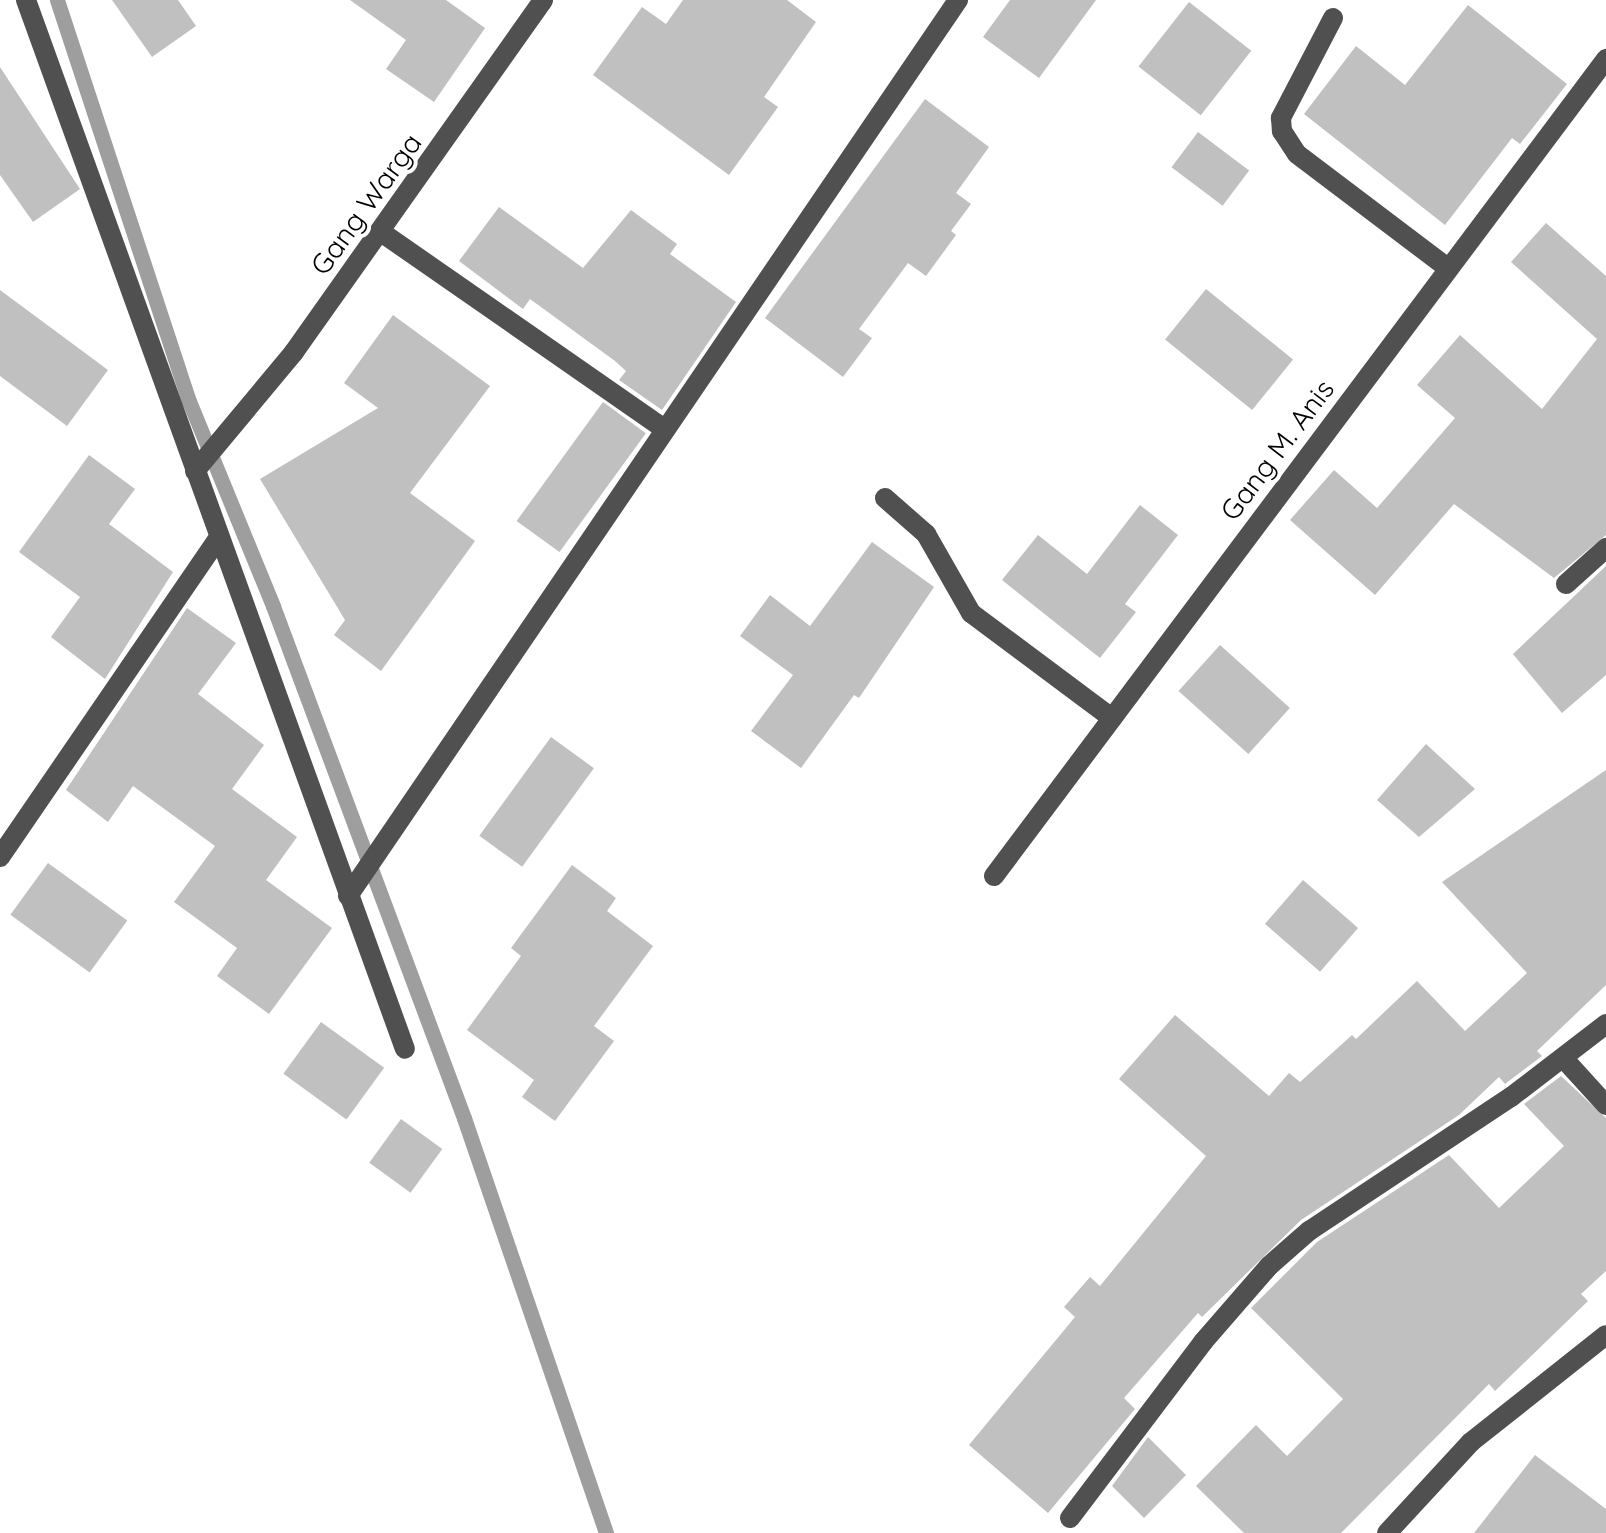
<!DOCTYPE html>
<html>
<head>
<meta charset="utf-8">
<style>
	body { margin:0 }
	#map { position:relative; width:1606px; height:1533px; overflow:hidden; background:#fff; font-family:Quicksand,sans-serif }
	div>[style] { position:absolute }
	.stream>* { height:15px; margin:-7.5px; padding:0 7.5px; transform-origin:7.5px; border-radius:7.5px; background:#9e9e9e }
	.building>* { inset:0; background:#c0c0c0; transform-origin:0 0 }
	.lane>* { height:20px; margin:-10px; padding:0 10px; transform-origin:10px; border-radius:10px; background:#505050 }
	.street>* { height:20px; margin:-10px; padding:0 10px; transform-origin:10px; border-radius:10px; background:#505050 }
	span { translate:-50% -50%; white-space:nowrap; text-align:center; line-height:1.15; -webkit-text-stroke:8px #fff; paint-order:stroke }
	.street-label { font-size:28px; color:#000 }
</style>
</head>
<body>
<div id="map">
	<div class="stream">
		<div style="left:57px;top:0;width:422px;rotate:71.8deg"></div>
		<div style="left:189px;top:401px;width:222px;rotate:67.7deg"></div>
		<div style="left:273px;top:606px;width:546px;rotate:69.54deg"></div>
		<div style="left:464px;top:1118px;width:439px;rotate:71.1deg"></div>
	</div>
	<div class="building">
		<div style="clip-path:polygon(112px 0,178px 0,196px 26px,152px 57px)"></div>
		<div style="clip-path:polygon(350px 0,446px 0,485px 28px,434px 102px,386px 69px,406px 40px)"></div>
		<div style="clip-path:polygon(683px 0,787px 0,816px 22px,764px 97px,778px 107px,729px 175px,593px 75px,642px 7px,666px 24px)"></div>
		<div style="clip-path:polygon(1010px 0,1096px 0,1039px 78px,983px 37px)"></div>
		<div style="left:1189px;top:2px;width:79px;height:82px;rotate:38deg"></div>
		<div style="clip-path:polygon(1468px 5px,1567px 84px,1520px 144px,1512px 138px,1445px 225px,1304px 114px,1356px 46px,1405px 85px)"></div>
		<div style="clip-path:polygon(0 67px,80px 189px,33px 222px,0 175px)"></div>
		<div style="clip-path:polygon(925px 99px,989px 147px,956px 193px,971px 204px,951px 231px,956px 235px,926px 276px,908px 263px,859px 329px,872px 338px,843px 377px,765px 318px)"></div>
		<div style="left:1198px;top:132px;width:64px;height:44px;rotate:37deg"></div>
		<div style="clip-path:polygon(499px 207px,583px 268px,631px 210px,677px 244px,670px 254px,736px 302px,662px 410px,619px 380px,626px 371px,615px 361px,530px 299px,523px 309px,459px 261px)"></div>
		<div style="clip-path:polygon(1546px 223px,1606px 276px,1606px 535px,1554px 578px,1454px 504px,1375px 595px,1290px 520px,1334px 470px,1377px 508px,1455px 418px,1417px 385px,1460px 335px,1542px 409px,1597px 339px,1511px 262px)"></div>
		<div style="left:1206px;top:289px;width:112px;height:65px;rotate:39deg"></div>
		<div style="clip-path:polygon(0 290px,108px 370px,67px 426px,0 376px)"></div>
		<div style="clip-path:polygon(393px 315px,490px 386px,410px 493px,475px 541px,381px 671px,334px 635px,345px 620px,260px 479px,378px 408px,344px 383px)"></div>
		<div style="left:603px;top:402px;width:53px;height:147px;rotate:36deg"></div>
		<div style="clip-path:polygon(89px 455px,135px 489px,109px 524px,173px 572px,105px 679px,51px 637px,80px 597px,19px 552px)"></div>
		<div style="clip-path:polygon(1140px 505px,1178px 535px,1125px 604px,1136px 612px,1100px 658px,1002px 580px,1038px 535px,1087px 574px)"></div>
		<div style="clip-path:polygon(872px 542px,934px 587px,859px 698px,854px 695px,801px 768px,751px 731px,793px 675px,740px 636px,770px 595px,810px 626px)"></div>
		<div style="clip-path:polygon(1606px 566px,1606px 675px,1562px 713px,1513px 654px)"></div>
		<div style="clip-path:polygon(187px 608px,236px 643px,198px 694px,264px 745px,232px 789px,297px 837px,266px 880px,332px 928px,269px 1014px,217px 976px,237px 948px,174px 902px,215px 846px,133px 786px,108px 822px,66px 790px)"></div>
		<div style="left:1220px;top:645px;width:94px;height:62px;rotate:42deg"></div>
		<div style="left:551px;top:737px;width:53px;height:122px;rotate:36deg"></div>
		<div style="clip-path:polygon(1426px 744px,1475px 789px,1419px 837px,1377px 800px)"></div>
		<div style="clip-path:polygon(1606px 770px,1606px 985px,1537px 1051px,1542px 1056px,1505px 1084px,1499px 1077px,1459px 1115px,1301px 1220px,1202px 1317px,1198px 1313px,1124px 1398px,1135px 1409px,1048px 1513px,969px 1445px,1075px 1317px,1064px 1307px,1090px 1277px,1100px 1286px,1206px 1156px,1119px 1079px,1175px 1015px,1269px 1096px,1289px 1073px,1300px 1082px,1352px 1035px,1356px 1039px,1417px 981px,1465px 1031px,1527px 973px,1442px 882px)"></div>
		<div style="left:48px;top:863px;width:98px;height:64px;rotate:36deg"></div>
		<div style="clip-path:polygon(572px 865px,616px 898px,607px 911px,653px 946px,594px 1026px,614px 1041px,555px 1121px,522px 1097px,534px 1080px,467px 1030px,521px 956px,511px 948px)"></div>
		<div style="left:1303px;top:880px;width:73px;height:58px;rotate:41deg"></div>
		<div style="left:321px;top:1022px;width:78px;height:64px;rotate:36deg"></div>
		<div style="clip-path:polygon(1561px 1076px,1606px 1118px,1606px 1271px,1581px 1294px,1588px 1301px,1495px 1391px,1489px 1384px,1341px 1533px,1244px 1533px,1196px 1486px,1256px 1425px,1287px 1456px,1343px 1399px,1251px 1308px,1317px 1242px,1449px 1155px,1499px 1208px,1564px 1146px,1524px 1104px)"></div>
		<div style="left:401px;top:1119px;width:51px;height:54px;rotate:36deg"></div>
		<div style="clip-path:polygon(1148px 1437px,1186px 1475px,1144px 1518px,1112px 1486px)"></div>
		<div style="clip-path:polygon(1535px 1455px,1606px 1509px,1606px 1533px,1474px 1533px)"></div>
	</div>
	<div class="lane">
		<div style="left:885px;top:498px;width:55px;rotate:41.3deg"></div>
		<div style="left:926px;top:534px;width:91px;rotate:60.3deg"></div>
		<div style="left:971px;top:613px;width:176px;rotate:36.7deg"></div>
		<div style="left:1566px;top:584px;width:54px;rotate:-42deg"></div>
		<div style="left:0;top:857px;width:388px;rotate:-55.6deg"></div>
	</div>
	<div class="street">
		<div style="left:26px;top:0;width:1115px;rotate:70.14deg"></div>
		<div style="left:1333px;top:18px;width:113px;rotate:117.5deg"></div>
		<div style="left:1281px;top:118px;width:13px;rotate:86deg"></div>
		<div style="left:1282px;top:131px;width:27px;rotate:57deg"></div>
		<div style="left:1297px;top:154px;width:189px;rotate:37.1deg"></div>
		<div style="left:381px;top:232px;width:342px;rotate:34.8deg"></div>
		<div style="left:195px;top:471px;width:155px;rotate:-50.2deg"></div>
		<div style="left:294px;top:352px;width:431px;rotate:-54.7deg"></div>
		<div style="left:994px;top:876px;width:1021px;rotate:-53.16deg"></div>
		<div style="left:348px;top:896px;width:1084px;rotate:-55.75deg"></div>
		<div style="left:1565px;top:1060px;width:61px;rotate:47.7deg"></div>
		<div style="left:1070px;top:1518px;width:221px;rotate:-52.9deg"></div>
		<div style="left:1203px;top:1342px;width:101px;rotate:-49deg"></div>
		<div style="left:1269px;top:1266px;width:53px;rotate:-41.2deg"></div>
		<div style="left:1309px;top:1231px;width:242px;rotate:-33.6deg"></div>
		<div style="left:1511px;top:1097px;width:120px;rotate:-37.5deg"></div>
		<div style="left:1387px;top:1533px;width:124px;rotate:-47.3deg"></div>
		<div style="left:1471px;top:1442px;width:172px;rotate:-38.4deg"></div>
	</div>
	<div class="street-label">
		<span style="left:366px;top:204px;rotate:-54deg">Gang Warga</span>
		<span style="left:1277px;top:450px;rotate:-53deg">Gang M. Anis</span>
	</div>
</div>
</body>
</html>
